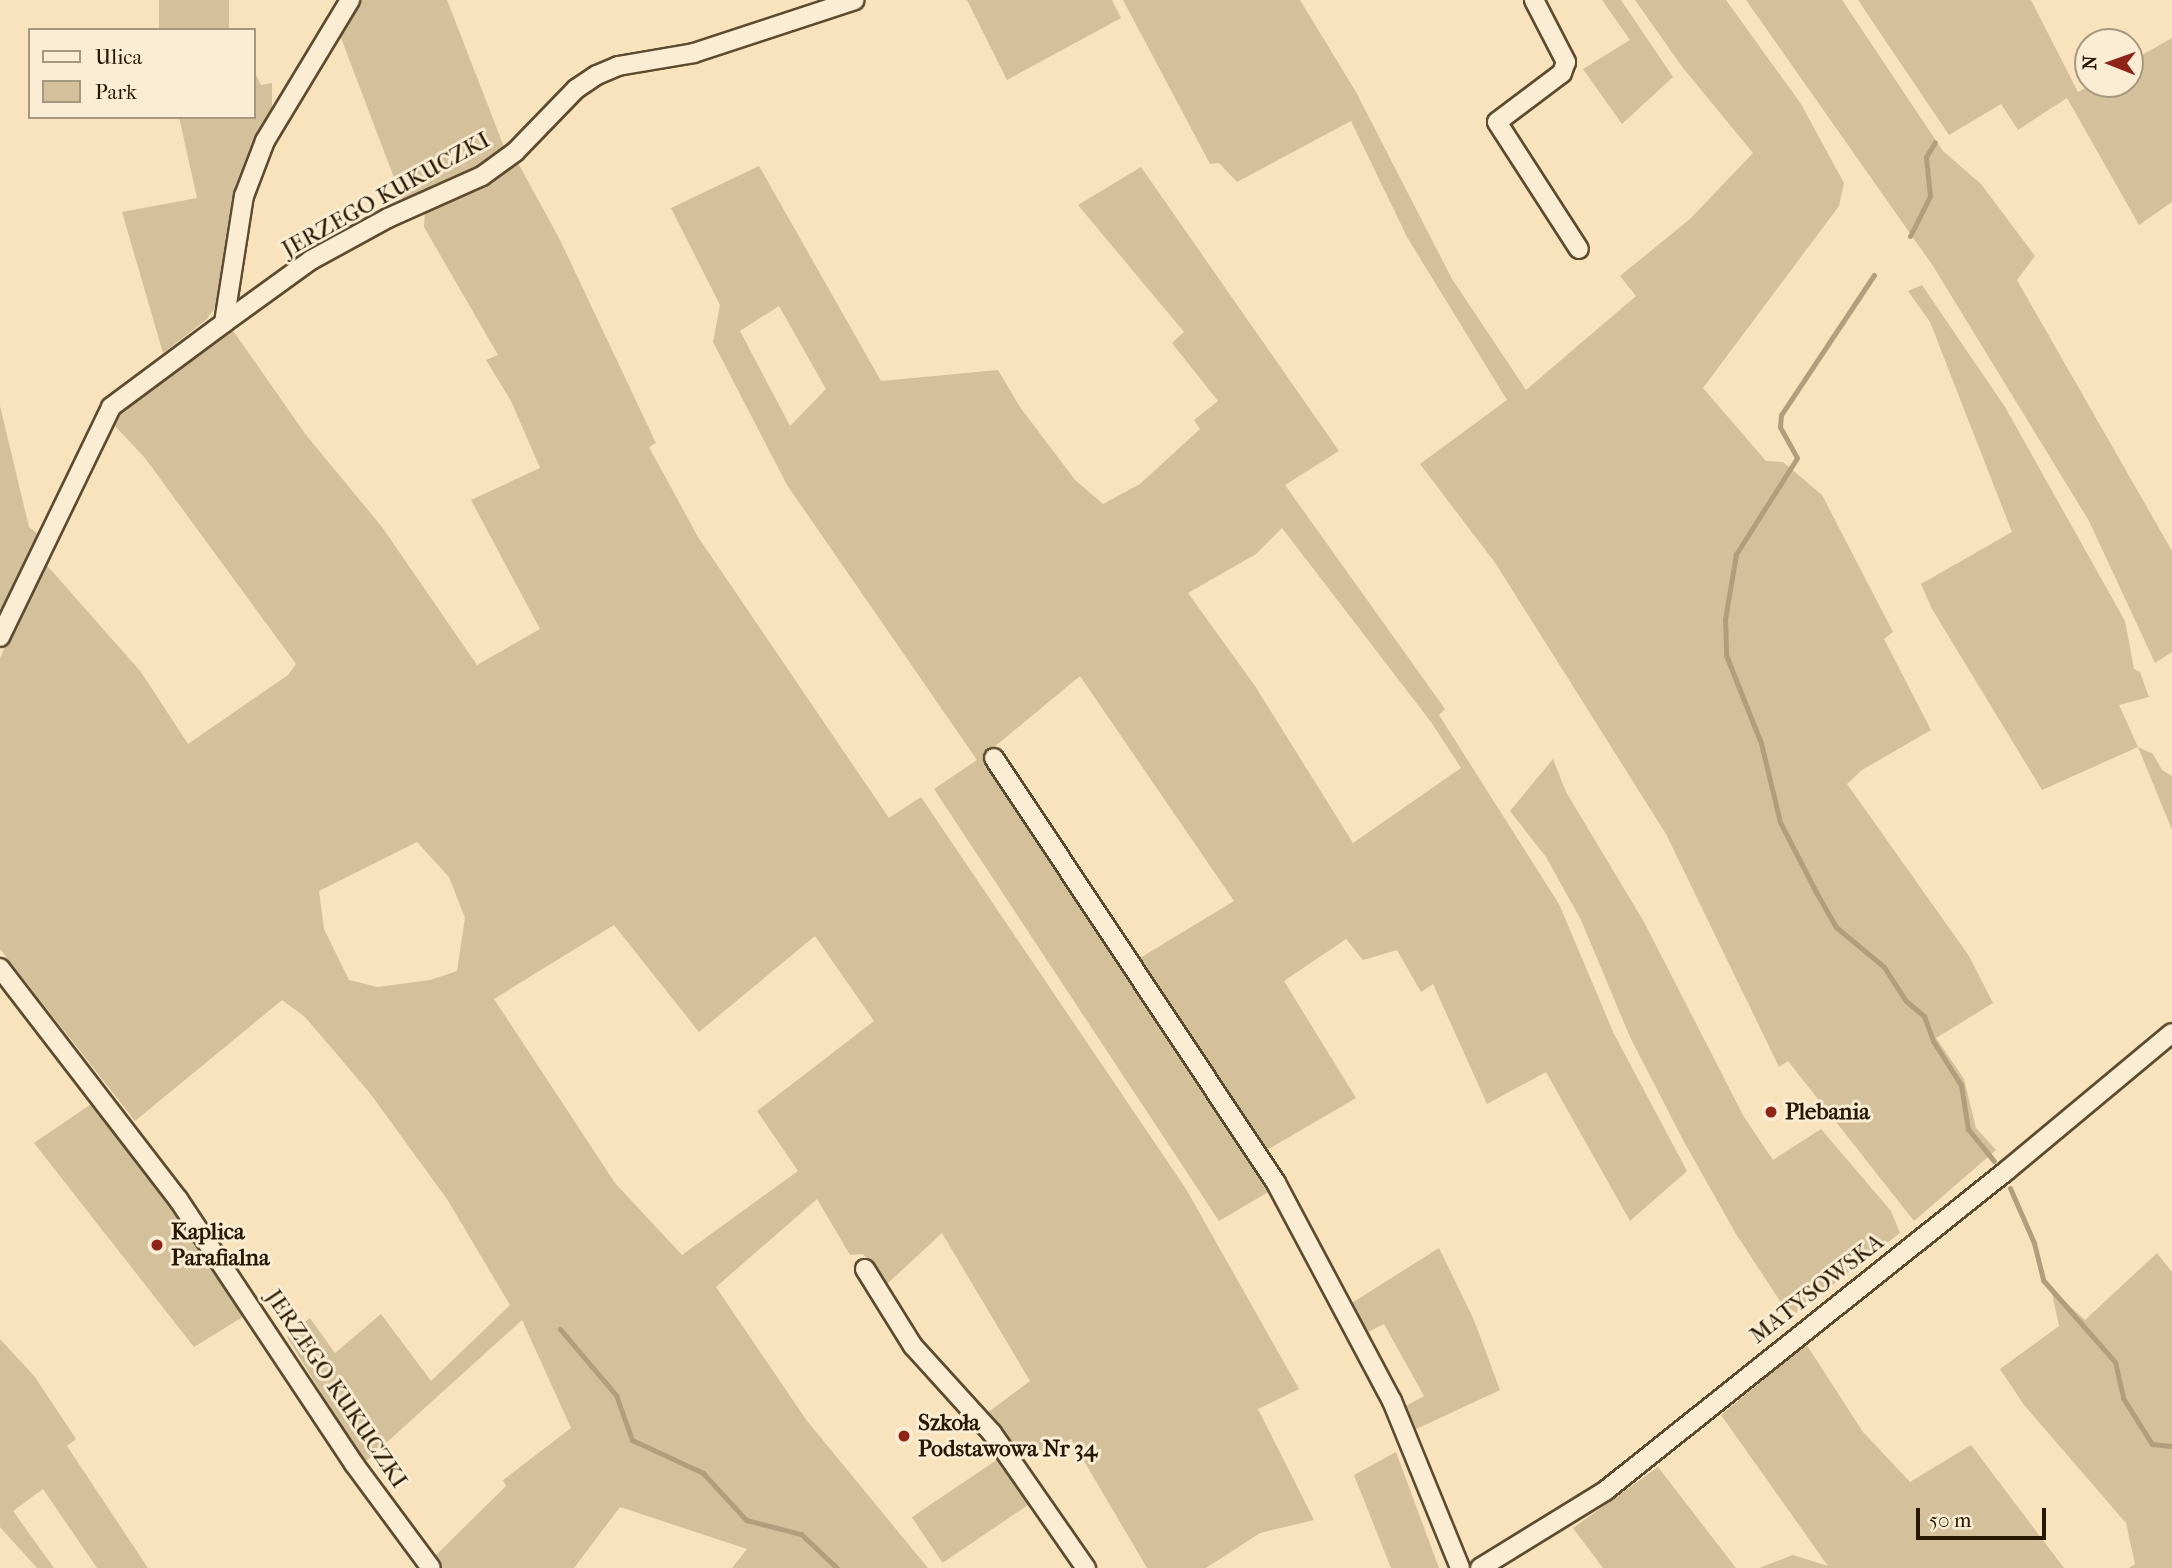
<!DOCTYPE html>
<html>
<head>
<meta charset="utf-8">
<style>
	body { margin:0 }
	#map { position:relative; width:2172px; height:1568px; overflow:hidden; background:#f8e3bc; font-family:"IM FELL French Canon",serif }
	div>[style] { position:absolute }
	.green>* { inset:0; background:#d5c09c; transform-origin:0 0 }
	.stream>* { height:5px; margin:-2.5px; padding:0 2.5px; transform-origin:2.5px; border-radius:2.5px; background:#b29e7c }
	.roads { filter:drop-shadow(2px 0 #5d4b2f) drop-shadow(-2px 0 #5d4b2f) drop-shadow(0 2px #5d4b2f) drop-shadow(0 -2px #5d4b2f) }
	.minor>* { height:18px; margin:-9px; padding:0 9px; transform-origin:9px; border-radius:9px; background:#faedd3 }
	.dots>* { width:19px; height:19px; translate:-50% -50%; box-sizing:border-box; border:4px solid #faedd3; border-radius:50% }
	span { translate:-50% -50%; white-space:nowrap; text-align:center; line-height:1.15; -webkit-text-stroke:6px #faedd3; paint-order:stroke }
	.street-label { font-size:23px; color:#291800 }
	.poi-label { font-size:23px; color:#291800; font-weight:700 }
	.left { translate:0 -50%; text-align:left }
	.legend { position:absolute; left:28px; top:28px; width:228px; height:91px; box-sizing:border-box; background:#faedd3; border:2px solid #a6987f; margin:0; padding:9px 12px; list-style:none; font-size:21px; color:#291800 }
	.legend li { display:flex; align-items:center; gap:14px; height:35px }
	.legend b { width:35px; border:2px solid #a6987f }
	.north { position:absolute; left:2074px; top:28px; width:70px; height:70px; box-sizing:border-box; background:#faedd3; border:2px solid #a6987f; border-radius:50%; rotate:271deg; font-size:19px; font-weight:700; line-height:28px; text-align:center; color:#291800 }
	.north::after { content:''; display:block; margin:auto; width:24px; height:32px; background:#8f2418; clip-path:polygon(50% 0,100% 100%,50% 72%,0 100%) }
	.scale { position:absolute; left:1916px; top:1508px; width:130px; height:32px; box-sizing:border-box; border:4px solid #291800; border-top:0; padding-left:9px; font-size:21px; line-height:24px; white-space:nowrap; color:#291800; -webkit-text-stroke:5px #faedd3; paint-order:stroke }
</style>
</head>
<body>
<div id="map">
	<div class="green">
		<div style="left:159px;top:0;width:70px;height:30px"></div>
		<div style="clip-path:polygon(357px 0,447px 0,506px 152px,404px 204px,338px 30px)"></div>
		<div style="clip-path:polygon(967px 0,1112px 0,1121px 18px,1007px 80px)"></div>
		<div style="clip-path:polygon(1123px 0,1300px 0,1356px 92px,1452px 279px,1526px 390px,1636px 296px,1620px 276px,1690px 219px,1753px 153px,1683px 68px,1635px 0,1726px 0,1801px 104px,1844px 183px,1839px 206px,1703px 388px,1766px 461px,1783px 462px,1822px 495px,1893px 632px,1884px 639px,1931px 730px,1862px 770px,1847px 784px,1969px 956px,1993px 1003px,1936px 1038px,1964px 1079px,1976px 1128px,1996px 1150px,1914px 1221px,1788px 1061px,1779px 1067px,1666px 834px,1496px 564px,1420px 464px,1507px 400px,1407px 237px,1351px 121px,1237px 182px,1219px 163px,1210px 164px)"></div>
		<div style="clip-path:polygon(1602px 0,1621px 0,1673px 77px,1622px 124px,1583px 69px,1630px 40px)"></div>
		<div style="clip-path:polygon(1746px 0,1842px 0,1943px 151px,1981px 184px,2035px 256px,2017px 280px,2172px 551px,2172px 652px,2155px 663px,2089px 521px,1933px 266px)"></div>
		<div style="clip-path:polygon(1858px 0,2031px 0,2078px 92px,2093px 84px,2130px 84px,2130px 62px,2172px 38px,2172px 202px,2139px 225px,2067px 98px,2018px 130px,2001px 104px,1949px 135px)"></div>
		<div style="clip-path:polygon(254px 71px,261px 85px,272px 83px,272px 115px,260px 133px,229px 228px,219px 303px,206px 320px,163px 353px,122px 212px,197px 198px,179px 117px,254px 117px)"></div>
		<div style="clip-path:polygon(evenodd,517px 161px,560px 240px,656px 443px,649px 447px,698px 537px,889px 818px,921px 797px,1186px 1189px,1299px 1389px,1258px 1409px,1314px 1520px,1260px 1533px,1206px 1568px,1147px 1568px,1071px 1439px,1043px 1452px,1016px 1449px,987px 1413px,1030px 1381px,942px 1233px,887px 1284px,863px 1254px,850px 1255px,817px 1199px,716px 1287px,807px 1421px,928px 1568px,732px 1568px,747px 1549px,620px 1507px,574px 1568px,442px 1568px,433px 1558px,506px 1486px,503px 1480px,571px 1428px,522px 1320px,364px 1463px,287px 1337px,310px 1318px,335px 1353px,381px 1314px,431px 1381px,510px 1305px,447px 1199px,369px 1092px,305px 1017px,282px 1000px,135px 1121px,0 949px,0 658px,43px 561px,141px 672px,188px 744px,288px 675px,296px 664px,145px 458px,113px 424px,130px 403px,225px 331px,234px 332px,306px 435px,382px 527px,477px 665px,540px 629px,471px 500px,540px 468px,511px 401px,486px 360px,498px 355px,424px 227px,425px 210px,517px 161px,417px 842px,449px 877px,465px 918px,457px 971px,430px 980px,378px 987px,349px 980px,324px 929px,319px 891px,417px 842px,517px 161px,614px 925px,699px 1032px,815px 936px,874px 1021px,757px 1111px,798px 1171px,682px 1255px,615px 1183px,494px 999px,614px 925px)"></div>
		<div style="clip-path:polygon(evenodd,759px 166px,881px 381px,998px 370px,1020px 407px,1075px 480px,1103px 504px,1140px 484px,1200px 429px,1194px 420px,1218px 401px,1172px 343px,1184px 332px,1078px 205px,1141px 167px,1339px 451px,1285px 485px,1445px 709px,1439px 715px,1559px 904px,1614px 1034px,1687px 1171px,1638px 1214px,1630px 1221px,1546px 1072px,1487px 1104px,1433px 984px,1421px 992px,1397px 950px,1363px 960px,1346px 939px,1284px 981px,1356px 1098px,1267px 1150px,1135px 961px,1234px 901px,1080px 676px,982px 757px,1108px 950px,1250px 1151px,1270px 1191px,1219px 1221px,934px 789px,977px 760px,787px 485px,713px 342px,720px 305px,671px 208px,759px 166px,779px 306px,826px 389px,790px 426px,740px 331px,779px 306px,759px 166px,1282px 528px,1431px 722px,1461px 768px,1353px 843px,1255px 686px,1188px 593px,1256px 554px,1282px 528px)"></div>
		<div style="clip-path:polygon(1922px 285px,2005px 407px,2125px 621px,2134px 669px,2140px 672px,2149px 697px,2119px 705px,2138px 747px,2153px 754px,2162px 770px,2172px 776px,2172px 830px,2138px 747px,2042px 790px,1932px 609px,1921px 584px,2012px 532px,1930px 322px,1908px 291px)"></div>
		<div style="clip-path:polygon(0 406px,29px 527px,39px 535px,0 611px)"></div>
		<div style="clip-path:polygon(1553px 759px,1566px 792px,1644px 922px,1744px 1117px,1773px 1160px,1821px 1129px,1891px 1211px,1900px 1233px,1796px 1313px,1780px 1301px,1736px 1234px,1683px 1140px,1630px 1037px,1581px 920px,1546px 857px,1510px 811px)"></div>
		<div style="clip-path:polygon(97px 1100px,249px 1313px,194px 1347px,34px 1143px)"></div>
		<div style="clip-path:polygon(1439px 1248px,1474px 1320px,1500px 1390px,1412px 1431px,1404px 1407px,1424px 1396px,1384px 1324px,1366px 1333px,1347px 1306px)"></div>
		<div style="clip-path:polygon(2157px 1253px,2172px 1272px,2172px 1568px,2129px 1568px,2135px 1564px,2126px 1523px,2024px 1405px,2000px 1369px,2059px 1326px,2051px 1289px,2085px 1320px)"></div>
		<div style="clip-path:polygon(0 1339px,35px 1377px,76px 1439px,67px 1446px,148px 1568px,97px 1568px,43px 1489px,13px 1511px,54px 1568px,37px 1568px,0 1527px)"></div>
		<div style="clip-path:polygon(1806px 1344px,1863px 1432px,1910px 1482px,1971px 1445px,2064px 1568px,1759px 1568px,1793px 1555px,1828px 1566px,1721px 1415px)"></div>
		<div style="clip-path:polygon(1396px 1452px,1439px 1568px,1391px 1568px,1354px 1475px)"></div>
		<div style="left:998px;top:1459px;width:55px;height:104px;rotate:56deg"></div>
		<div style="clip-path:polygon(1658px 1467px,1736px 1568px,1603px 1568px,1573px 1528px)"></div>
	</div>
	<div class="stream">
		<div style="left:1910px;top:236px;width:45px;rotate:-63.4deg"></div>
		<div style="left:1930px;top:196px;width:39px;rotate:-96deg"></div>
		<div style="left:1926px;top:157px;width:17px;rotate:-59deg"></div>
		<div style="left:1874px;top:275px;width:168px;rotate:123.6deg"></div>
		<div style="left:1781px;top:415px;width:12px;rotate:95deg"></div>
		<div style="left:1780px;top:427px;width:35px;rotate:61deg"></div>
		<div style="left:1797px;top:458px;width:114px;rotate:122.4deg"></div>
		<div style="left:1736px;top:554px;width:66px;rotate:99.6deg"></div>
		<div style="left:1725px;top:619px;width:36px;rotate:88deg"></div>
		<div style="left:1726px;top:655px;width:95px;rotate:68.3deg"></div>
		<div style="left:1761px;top:743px;width:81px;rotate:76.5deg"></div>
		<div style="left:1780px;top:822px;width:79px;rotate:62.8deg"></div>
		<div style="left:1816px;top:892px;width:40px;rotate:60.3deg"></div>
		<div style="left:1836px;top:927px;width:62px;rotate:39.8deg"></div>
		<div style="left:1884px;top:967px;width:40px;rotate:57.1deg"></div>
		<div style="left:1906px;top:1001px;width:23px;rotate:40deg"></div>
		<div style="left:1924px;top:1016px;width:27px;rotate:70deg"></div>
		<div style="left:1933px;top:1041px;width:52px;rotate:57.5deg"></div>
		<div style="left:1961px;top:1085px;width:45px;rotate:81deg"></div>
		<div style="left:1968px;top:1129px;width:41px;rotate:50.9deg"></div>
		<div style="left:2010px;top:1188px;width:60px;rotate:66.4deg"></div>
		<div style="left:2034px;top:1243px;width:38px;rotate:76deg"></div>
		<div style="left:2043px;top:1280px;width:109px;rotate:48.7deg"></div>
		<div style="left:2115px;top:1362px;width:37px;rotate:77deg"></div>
		<div style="left:2123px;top:1398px;width:54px;rotate:57.8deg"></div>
		<div style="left:2152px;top:1444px;width:20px;rotate:6deg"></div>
		<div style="left:560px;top:1329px;width:87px;rotate:49.7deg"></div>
		<div style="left:616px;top:1395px;width:48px;rotate:70.4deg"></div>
		<div style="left:632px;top:1440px;width:78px;rotate:24.9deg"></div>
		<div style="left:703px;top:1473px;width:64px;rotate:47.5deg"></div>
		<div style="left:746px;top:1520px;width:57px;rotate:14.3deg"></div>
		<div style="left:801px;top:1534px;width:50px;rotate:43.4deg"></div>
	</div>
	<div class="roads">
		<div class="minor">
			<div style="left:1534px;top:0;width:70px;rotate:62.7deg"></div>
			<div style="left:1566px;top:62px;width:12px;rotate:110deg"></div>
			<div style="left:1562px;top:73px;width:81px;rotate:143deg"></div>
			<div style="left:1497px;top:122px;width:151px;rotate:57.2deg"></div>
			<div style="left:224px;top:323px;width:129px;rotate:-81.1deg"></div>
			<div style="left:244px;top:196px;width:59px;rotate:-69.1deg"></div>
			<div style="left:265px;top:141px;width:165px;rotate:-58.9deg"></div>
			<div style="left:0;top:637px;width:255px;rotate:-64.2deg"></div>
			<div style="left:111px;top:407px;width:141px;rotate:-36.6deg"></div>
			<div style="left:224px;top:323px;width:107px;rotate:-35.9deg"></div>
			<div style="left:311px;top:260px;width:88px;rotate:-28.6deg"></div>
			<div style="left:388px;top:218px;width:103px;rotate:-24.1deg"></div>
			<div style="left:482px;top:176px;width:41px;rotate:-36deg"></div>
			<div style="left:515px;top:152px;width:88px;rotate:-45.9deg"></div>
			<div style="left:576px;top:89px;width:25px;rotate:-34deg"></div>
			<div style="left:597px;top:75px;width:23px;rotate:-23deg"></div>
			<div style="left:618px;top:66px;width:77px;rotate:-9.7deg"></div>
			<div style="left:694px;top:53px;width:169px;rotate:-18.2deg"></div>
			<div style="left:994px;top:758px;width:510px;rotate:56.43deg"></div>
			<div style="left:1276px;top:1183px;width:247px;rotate:62deg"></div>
			<div style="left:1392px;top:1401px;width:180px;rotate:67.8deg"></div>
			<div style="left:0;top:968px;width:292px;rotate:52.4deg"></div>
			<div style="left:178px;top:1199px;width:318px;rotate:56.4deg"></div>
			<div style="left:354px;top:1464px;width:129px;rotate:53.5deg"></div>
			<div style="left:865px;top:1269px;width:91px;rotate:58.1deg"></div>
			<div style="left:913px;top:1346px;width:118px;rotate:47.8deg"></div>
			<div style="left:992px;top:1433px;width:165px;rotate:55.2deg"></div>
			<div style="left:1480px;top:1568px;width:147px;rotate:-31.6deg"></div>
			<div style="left:1605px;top:1491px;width:512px;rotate:-38.57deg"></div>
			<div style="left:2005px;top:1172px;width:217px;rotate:-39.8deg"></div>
		</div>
	</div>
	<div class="dots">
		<div style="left:1771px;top:1112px;background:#8f2418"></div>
		<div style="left:157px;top:1245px;background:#8f2418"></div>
		<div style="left:904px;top:1436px;background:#8f2418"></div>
	</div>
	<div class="street-label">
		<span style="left:386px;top:195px;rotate:-29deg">JERZEGO KUKUCZKI</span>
		<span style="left:1817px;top:1289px;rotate:-38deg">MATYSOWSKA</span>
		<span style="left:336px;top:1389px;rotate:56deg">JERZEGO KUKUCZKI</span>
	</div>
	<div class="poi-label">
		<span class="left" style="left:1785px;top:1112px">Plebania</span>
		<span class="left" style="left:171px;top:1245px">Kaplica<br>Parafialna</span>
		<span class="left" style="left:918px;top:1436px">Szkoła<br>Podstawowa Nr 34</span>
	</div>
	<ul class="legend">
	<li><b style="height:9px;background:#faedd3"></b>Ulica</li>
	<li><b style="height:19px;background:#d5c09c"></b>Park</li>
	</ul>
	<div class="north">N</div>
	<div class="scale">50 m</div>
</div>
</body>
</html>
